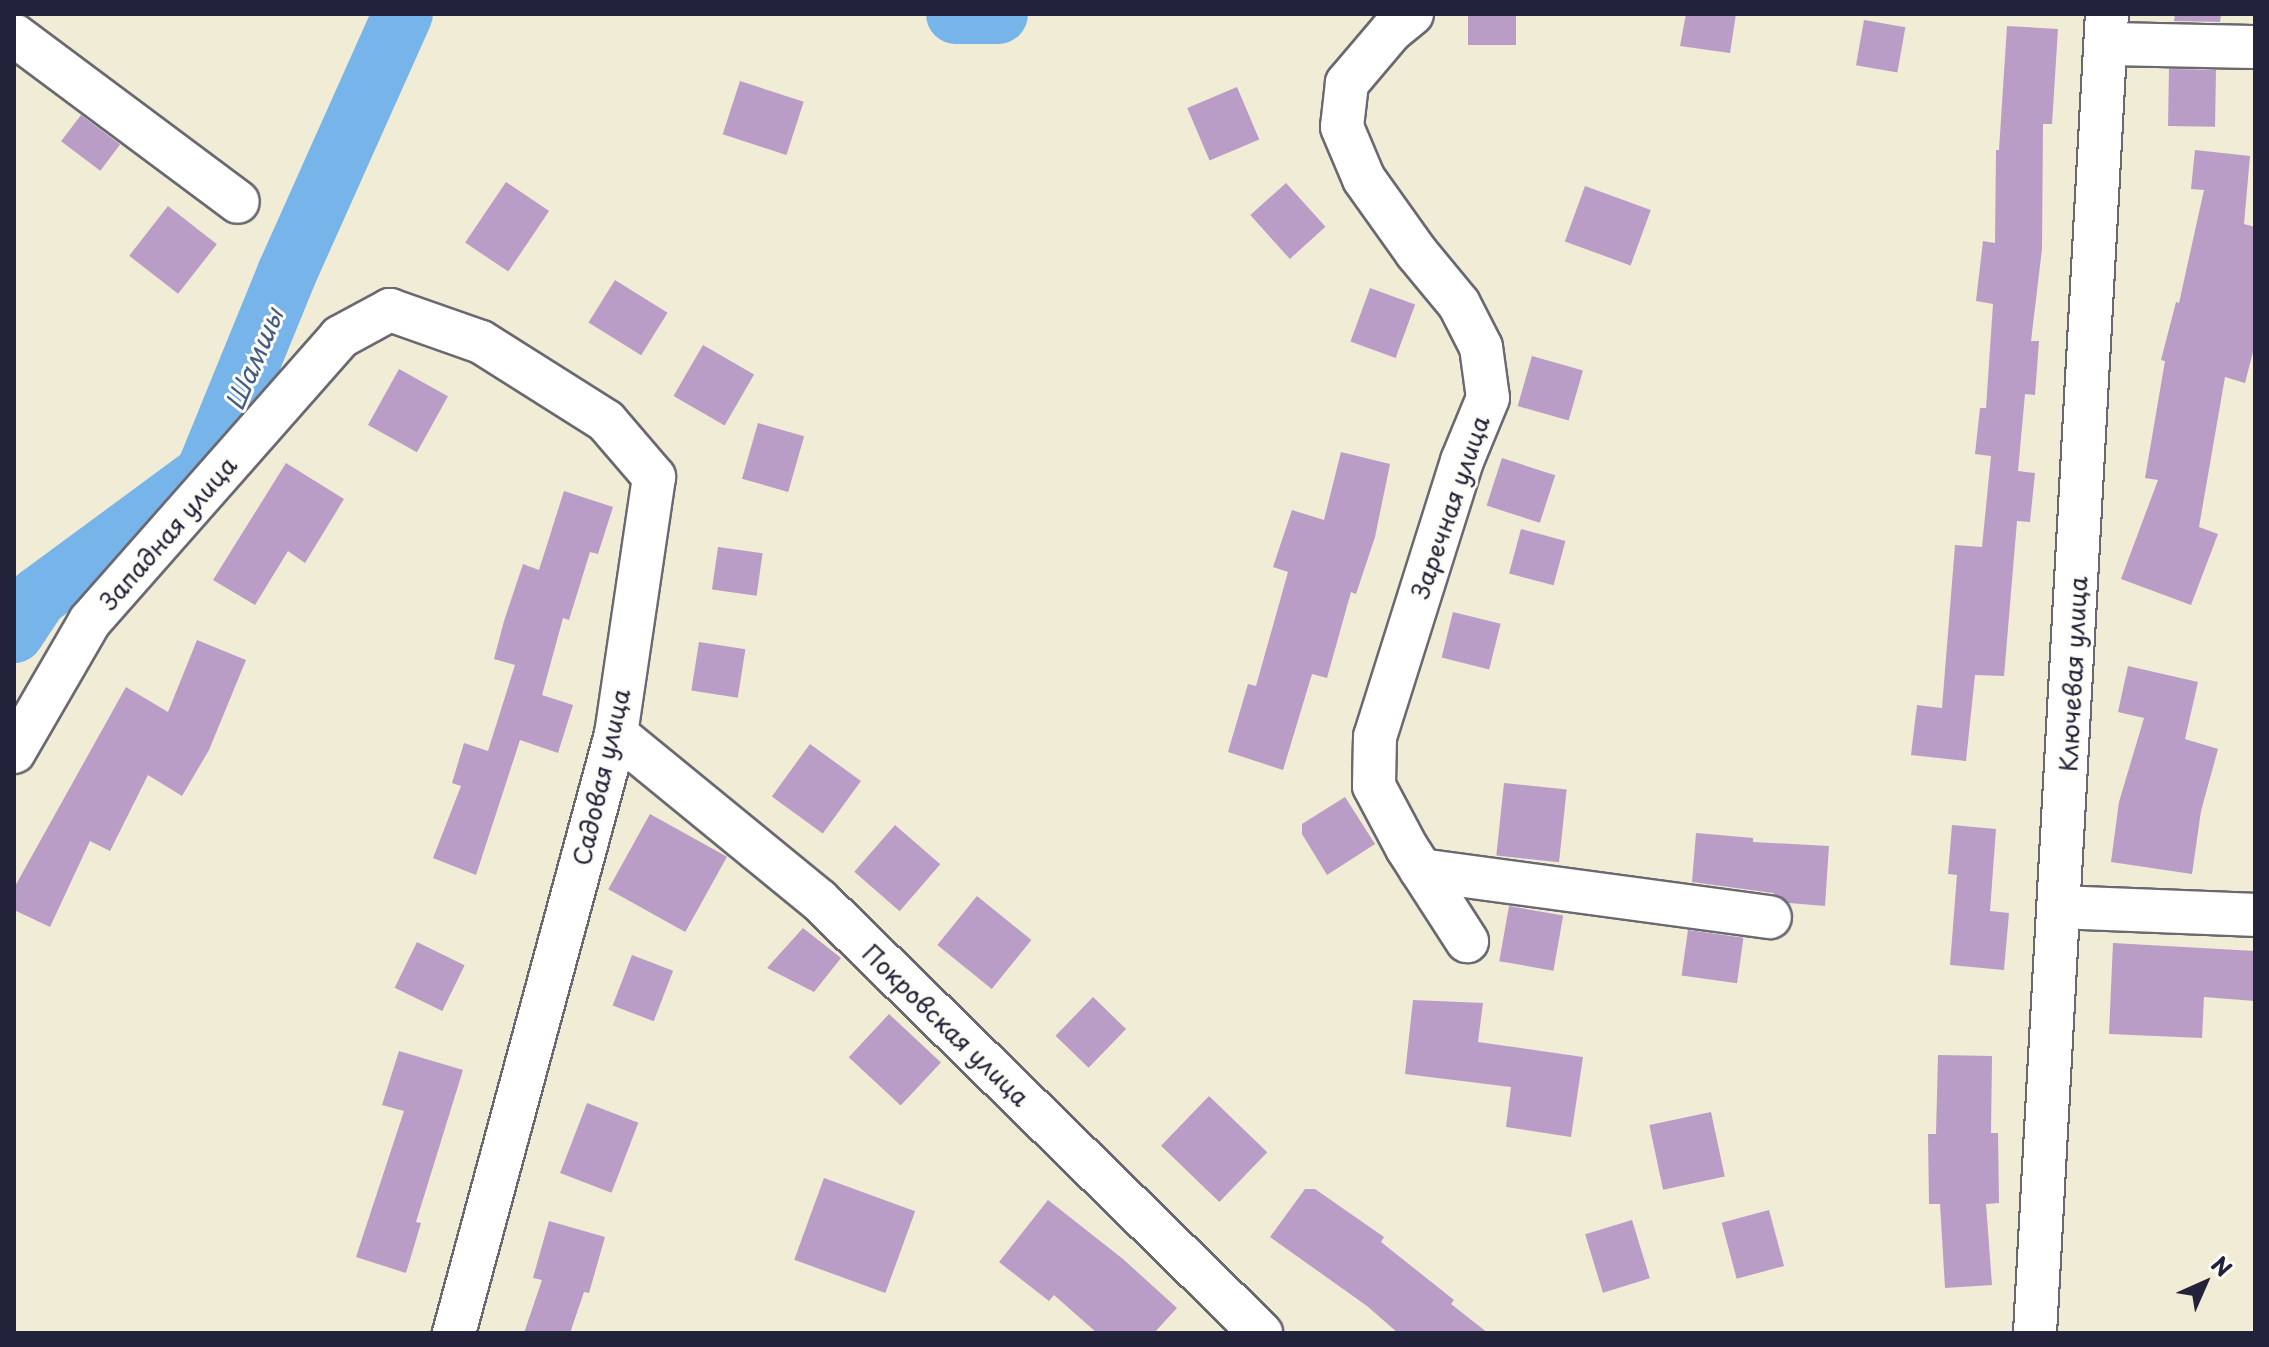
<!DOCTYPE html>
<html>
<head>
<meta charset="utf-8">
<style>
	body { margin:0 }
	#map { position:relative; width:2269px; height:1347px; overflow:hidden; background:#f1ecd5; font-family:"Playpen Sans",sans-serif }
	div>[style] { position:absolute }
	.river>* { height:60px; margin:-30px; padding:0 30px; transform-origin:30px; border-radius:30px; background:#77b4e9 }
	.building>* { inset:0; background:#b99dc6; transform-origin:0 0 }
	.roads { filter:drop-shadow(2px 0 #6a6971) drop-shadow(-2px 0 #6a6971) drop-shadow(0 2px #6a6971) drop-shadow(0 -2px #6a6971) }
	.minor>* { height:42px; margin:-21px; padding:0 21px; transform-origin:21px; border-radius:21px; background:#fff }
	span { translate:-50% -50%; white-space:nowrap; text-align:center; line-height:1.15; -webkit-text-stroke:6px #fdfcf7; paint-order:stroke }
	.street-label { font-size:24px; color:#22223b }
	.water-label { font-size:26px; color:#445c81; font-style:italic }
	.frame { position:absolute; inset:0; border:16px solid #22223b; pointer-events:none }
	.north { position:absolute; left:2165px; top:1243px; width:80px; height:80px; -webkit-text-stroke:6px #fdfcf7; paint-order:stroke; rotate:45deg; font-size:22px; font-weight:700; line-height:32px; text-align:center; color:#22223b }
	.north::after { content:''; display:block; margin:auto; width:28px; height:36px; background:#22223b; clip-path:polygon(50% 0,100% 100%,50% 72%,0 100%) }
</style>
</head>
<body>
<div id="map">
	<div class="river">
		<div style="left:956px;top:14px;width:42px"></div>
		<div style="left:14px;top:633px;width:43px;rotate:-56.3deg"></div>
		<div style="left:38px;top:597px;width:207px;rotate:-36.4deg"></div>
		<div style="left:205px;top:474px;width:217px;rotate:-67.8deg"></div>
		<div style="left:287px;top:273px;width:284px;rotate:-65.9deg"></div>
	</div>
	<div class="building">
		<div style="left:1468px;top:14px;width:48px;height:31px"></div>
		<div style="clip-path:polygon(1686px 14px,1736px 14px,1730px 53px,1680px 46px)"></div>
		<div style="clip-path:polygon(2175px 14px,2221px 14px,2220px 22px,2174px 21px)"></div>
		<div style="left:1864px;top:20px;width:42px;height:46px;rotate:10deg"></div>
		<div style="clip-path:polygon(2007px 26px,2058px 29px,2052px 124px,2043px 124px,2042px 249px,2031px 341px,2039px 341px,2035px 395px,2025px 394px,2018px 471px,2035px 473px,2030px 522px,2017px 521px,2004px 676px,1975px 675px,1966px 761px,1911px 755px,1917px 705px,1942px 708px,1955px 545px,1982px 547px,1991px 456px,1975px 454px,1980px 408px,1986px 408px,1993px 304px,1976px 301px,1983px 241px,1995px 243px,1996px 150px,1999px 150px)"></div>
		<div style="left:2169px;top:69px;width:47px;height:57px;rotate:1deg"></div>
		<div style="left:740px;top:81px;width:67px;height:56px;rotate:18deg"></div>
		<div style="left:1237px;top:87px;width:57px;height:54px;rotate:67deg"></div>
		<div style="left:81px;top:115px;width:49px;height:33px;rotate:37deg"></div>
		<div style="clip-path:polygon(2195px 150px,2250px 156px,2244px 224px,2255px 227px,2255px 344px,2245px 383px,2225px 377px,2199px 527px,2218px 534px,2191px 605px,2121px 579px,2158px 480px,2145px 478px,2165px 361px,2161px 360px,2176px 302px,2179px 303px,2204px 190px,2191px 189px)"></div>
		<div style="left:506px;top:182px;width:52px;height:73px;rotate:34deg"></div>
		<div style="left:1286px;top:183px;width:59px;height:48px;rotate:48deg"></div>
		<div style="left:1585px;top:186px;width:70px;height:59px;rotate:20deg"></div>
		<div style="left:168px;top:206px;width:62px;height:63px;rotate:38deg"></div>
		<div style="left:615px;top:280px;width:62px;height:50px;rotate:32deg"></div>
		<div style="left:1370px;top:288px;width:48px;height:57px;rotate:20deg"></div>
		<div style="left:703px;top:345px;width:59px;height:59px;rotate:30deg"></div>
		<div style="left:1532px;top:356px;width:53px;height:52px;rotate:16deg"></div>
		<div style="left:399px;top:369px;width:56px;height:64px;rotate:29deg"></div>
		<div style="left:758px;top:423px;width:48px;height:58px;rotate:16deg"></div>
		<div style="clip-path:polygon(1341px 452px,1390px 464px,1375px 537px,1356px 594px,1351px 592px,1327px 678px,1312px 674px,1283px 770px,1228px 752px,1248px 684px,1256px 686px,1288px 572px,1273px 567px,1292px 510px,1324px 520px)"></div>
		<div style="left:1502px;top:458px;width:56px;height:50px;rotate:18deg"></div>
		<div style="clip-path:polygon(286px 463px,344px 499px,305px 563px,288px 551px,255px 605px,213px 580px)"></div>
		<div style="clip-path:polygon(564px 491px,613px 507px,598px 554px,590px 552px,569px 620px,563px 618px,542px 695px,573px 705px,558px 753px,520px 740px,476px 875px,433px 858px,461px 786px,452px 783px,464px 743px,488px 751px,515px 665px,494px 659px,504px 621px,523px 564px,539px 570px)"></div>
		<div style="left:1521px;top:529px;width:46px;height:46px;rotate:15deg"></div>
		<div style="left:718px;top:547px;width:45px;height:43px;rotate:8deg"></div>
		<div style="left:1453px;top:612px;width:49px;height:47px;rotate:14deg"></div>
		<div style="clip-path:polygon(197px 640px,246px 660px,209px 750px,182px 796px,148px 775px,110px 851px,90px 841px,50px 927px,14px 910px,14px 888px,126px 687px,168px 712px)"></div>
		<div style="left:699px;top:642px;width:47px;height:49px;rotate:9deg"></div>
		<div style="clip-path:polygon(2128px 666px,2198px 682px,2185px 739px,2218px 749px,2201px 811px,2192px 874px,2111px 862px,2119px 802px,2144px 718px,2118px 712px)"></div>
		<div style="left:810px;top:744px;width:63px;height:65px;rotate:36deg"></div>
		<div style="left:1504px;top:783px;width:63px;height:73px;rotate:6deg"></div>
		<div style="clip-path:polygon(1345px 797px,1375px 844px,1327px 875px,1302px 834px,1302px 824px)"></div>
		<div style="left:650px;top:814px;width:88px;height:86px;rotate:29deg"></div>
		<div style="left:895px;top:825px;width:60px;height:62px;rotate:41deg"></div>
		<div style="clip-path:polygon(1952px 825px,1996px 829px,1990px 911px,2009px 913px,2004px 970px,1950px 965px,1957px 875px,1948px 874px)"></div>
		<div style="clip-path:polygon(1696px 833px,1753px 838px,1753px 842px,1829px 846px,1825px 906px,1789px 903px,1773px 893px,1692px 882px)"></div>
		<div style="left:977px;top:896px;width:70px;height:63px;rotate:39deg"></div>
		<div style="left:1509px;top:906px;width:55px;height:56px;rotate:10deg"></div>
		<div style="clip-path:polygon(803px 928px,841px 958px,814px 992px,767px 968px)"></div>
		<div style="left:1688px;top:930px;width:56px;height:46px;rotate:8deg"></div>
		<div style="left:417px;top:942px;width:53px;height:51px;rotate:26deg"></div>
		<div style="clip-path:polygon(2113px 943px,2255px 951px,2255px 1001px,2204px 997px,2202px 1038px,2109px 1034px)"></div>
		<div style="left:632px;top:955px;width:44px;height:54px;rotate:21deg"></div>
		<div style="left:1093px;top:997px;width:46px;height:54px;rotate:44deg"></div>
		<div style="clip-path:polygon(1413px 1000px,1483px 1003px,1478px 1042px,1583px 1057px,1571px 1137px,1506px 1127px,1511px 1087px,1405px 1074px)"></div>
		<div style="left:889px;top:1014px;width:71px;height:59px;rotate:43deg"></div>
		<div style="clip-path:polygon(399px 1051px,463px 1070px,416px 1222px,421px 1223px,406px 1273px,356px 1257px,404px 1111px,382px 1105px)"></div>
		<div style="clip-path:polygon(1938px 1055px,1992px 1056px,1991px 1133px,1998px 1133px,1999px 1203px,1986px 1204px,1992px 1285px,1945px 1288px,1940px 1204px,1929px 1204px,1928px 1134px,1936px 1134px)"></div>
		<div style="left:1209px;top:1096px;width:81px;height:69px;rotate:44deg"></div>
		<div style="left:587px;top:1103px;width:55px;height:75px;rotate:21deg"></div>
		<div style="left:1711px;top:1112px;width:66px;height:63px;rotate:78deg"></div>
		<div style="left:824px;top:1178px;width:97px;height:87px;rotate:20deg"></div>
		<div style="clip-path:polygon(1305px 1189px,1315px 1189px,1384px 1237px,1381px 1242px,1454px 1300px,1451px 1304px,1488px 1333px,1398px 1333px,1367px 1306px,1270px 1237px)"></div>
		<div style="clip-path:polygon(1048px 1200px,1123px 1259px,1177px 1308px,1154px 1333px,1097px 1333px,1054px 1295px,1049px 1301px,999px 1262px)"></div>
		<div style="left:1769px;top:1210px;width:58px;height:49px;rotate:75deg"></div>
		<div style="left:1632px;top:1220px;width:61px;height:49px;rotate:73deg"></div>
		<div style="clip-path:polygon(549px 1221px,605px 1237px,589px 1293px,584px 1292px,570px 1333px,524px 1333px,542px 1280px,533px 1278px)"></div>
	</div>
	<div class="roads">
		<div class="minor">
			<div style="left:1412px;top:14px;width:26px;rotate:141deg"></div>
			<div style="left:1392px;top:30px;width:70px;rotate:130.3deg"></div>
			<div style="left:1347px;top:83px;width:44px;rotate:96.5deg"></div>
			<div style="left:1342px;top:127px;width:56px;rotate:67.1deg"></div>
			<div style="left:1364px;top:179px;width:90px;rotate:54.5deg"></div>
			<div style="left:1416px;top:252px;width:67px;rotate:50.4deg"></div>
			<div style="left:1459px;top:304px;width:48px;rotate:62.9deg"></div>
			<div style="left:1481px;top:347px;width:51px;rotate:82.2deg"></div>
			<div style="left:1488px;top:398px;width:68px;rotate:112.4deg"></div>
			<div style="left:1462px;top:461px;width:289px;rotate:107.5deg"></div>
			<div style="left:1375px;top:737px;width:49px;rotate:91.2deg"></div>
			<div style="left:1374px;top:786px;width:70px;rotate:62deg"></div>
			<div style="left:1407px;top:848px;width:111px;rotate:57.2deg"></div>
			<div style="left:14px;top:35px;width:279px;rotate:36.7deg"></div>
			<div style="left:2108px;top:44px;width:147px;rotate:1.2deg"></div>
			<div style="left:616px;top:734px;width:262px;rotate:39.3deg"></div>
			<div style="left:819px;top:900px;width:619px;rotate:44.41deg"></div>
			<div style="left:14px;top:752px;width:151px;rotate:-59.9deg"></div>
			<div style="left:90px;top:621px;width:378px;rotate:-48.6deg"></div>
			<div style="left:340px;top:337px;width:57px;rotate:-28.4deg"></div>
			<div style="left:390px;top:310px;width:96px;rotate:19.4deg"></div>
			<div style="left:481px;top:342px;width:148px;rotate:32.3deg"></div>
			<div style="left:606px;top:421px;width:74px;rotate:49.4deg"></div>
			<div style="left:654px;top:477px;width:260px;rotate:98.4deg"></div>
			<div style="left:616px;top:734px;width:621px;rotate:105.13deg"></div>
			<div style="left:1421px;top:870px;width:352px;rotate:7.7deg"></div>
			<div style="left:2060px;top:907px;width:195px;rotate:2.3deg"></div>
			<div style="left:2035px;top:1333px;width:1321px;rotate:-86.88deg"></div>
		</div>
	</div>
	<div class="street-label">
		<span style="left:1450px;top:507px;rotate:-71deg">Заречная улица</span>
		<span style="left:168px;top:533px;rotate:-49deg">Западная улица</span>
		<span style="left:2073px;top:674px;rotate:-87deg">Ключевая улица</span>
		<span style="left:601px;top:777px;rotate:-77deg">Садовая улица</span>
		<span style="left:946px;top:1025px;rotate:44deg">Покровская улица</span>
	</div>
	<div class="water-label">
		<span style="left:254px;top:359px;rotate:-67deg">Шамшы</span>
	</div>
	<div class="frame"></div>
	<div class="north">N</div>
</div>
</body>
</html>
